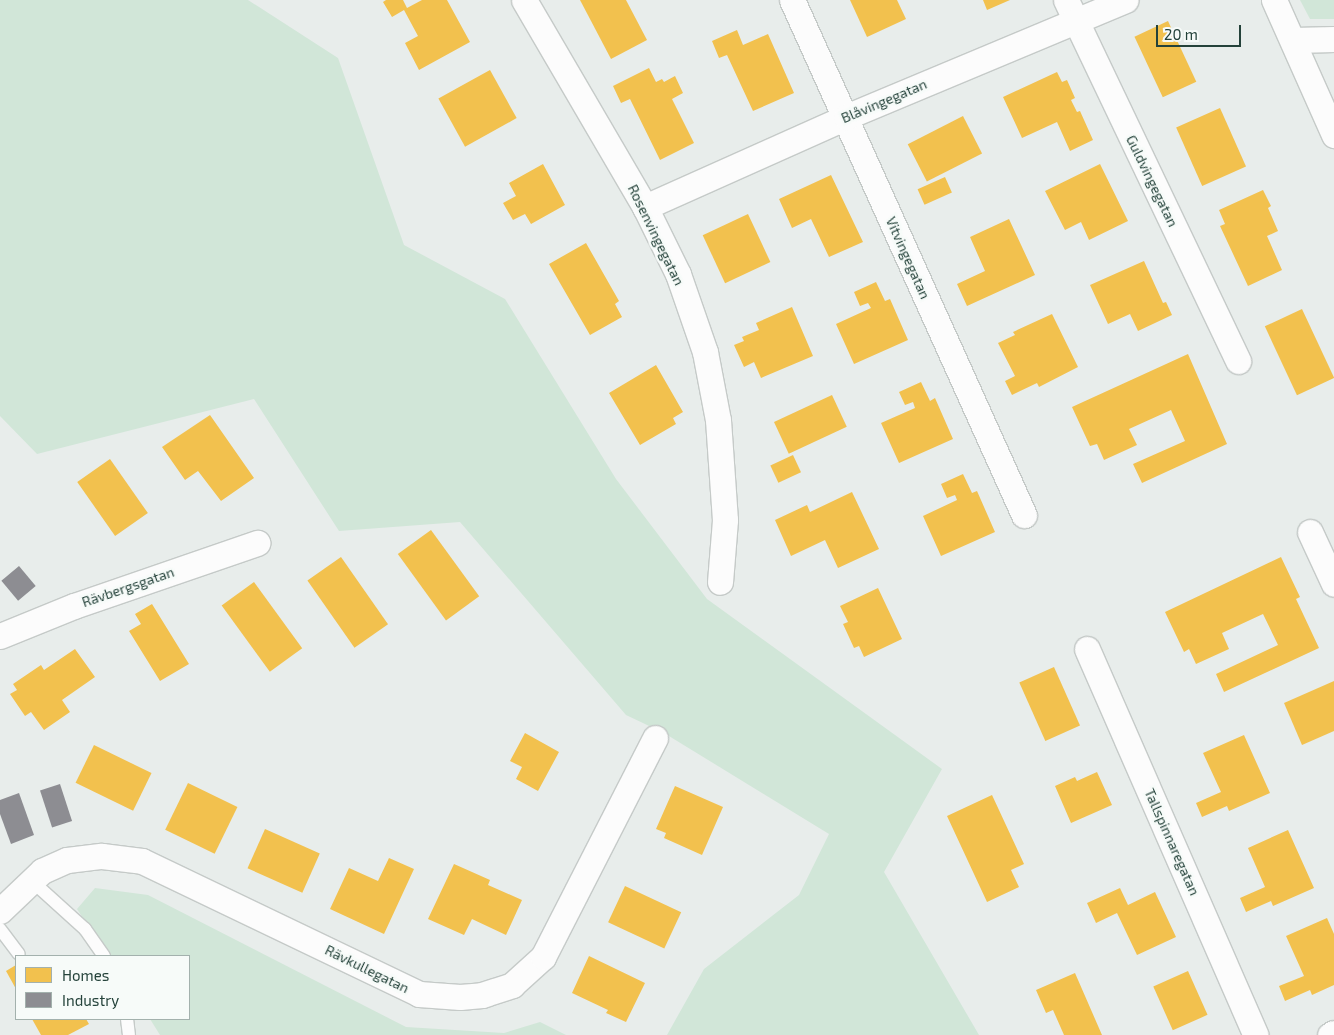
<!DOCTYPE html>
<html>
<head>
<meta charset="utf-8">
<style>
	body { margin:0 }
	#map { position:relative; width:1334px; height:1035px; overflow:hidden; background:#e8edeb; font-family:"Exo 2",sans-serif }
	div>[style] { position:absolute }
	.green>* { inset:0; background:#d1e6d8 }
	.homes>* { inset:0; background:#f2c14e; transform-origin:0 0 }
	.industry>* { inset:0; background:#8d8d92; transform-origin:0 0 }
	.roads { filter:drop-shadow(1px 0 #c5cac8) drop-shadow(-1px 0 #c5cac8) drop-shadow(0 1px #c5cac8) drop-shadow(0 -1px #c5cac8) }
	.service>* { height:12px; margin:-6px; padding:0 6px; transform-origin:6px; border-radius:6px; background:#fcfcfc }
	.minor>* { height:25px; margin:-12.5px; padding:0 12.5px; transform-origin:12.5px; border-radius:12.5px; background:#fcfcfc }
	span { translate:-50% -50%; white-space:nowrap; text-align:center; line-height:1.15; -webkit-text-stroke:5px #f7fbf9; paint-order:stroke }
	.street-label { font-size:14px; color:#24423a }
	.legend { position:absolute; left:15px; top:955px; width:175px; height:65px; box-sizing:border-box; background:#f7fbf9; border:1px solid #a3b1ad; margin:0; padding:6px 9px; list-style:none; font-size:15px; color:#24423a }
	.legend li { display:flex; align-items:center; gap:10px; height:25px }
	.legend b { width:25px; border:1px solid #a3b1ad }
	.scale { position:absolute; left:1156px; top:25px; width:85px; height:22px; box-sizing:border-box; border:2px solid #24423a; border-top:0; padding-left:6px; font-size:15px; line-height:18px; white-space:nowrap; color:#24423a; -webkit-text-stroke:4px #f7fbf9; paint-order:stroke }
</style>
</head>
<body>
<div id="map">
	<div class="green">
		<div style="clip-path:polygon(0 0,248px 0,338px 58px,404px 245px,505px 299px,616px 479px,707px 599px,942px 769px,884px 872px,979px 1035px,667px 1035px,704px 969px,799px 895px,829px 834px,664px 733px,626px 715px,460px 522px,339px 531px,254px 399px,37px 454px,0 416px)"></div>
		<div style="clip-path:polygon(1300px 0,1334px 0,1334px 19px,1310px 19px)"></div>
		<div style="clip-path:polygon(95px 888px,148px 895px,406px 1027px,504px 1033px,540px 1022px,566px 1035px,160px 1035px,150px 1019px,189px 1019px,189px 956px,108px 956px,77px 909px)"></div>
	</div>
	<div class="homes">
		<div style="clip-path:polygon(386px 0,403px 0,407px 8px,422px 0,447px 0,470px 42px,419px 70px,405px 43px,418px 36px,404px 10px,392px 17px,383px 2px)"></div>
		<div style="clip-path:polygon(580px 0,626px 0,647px 40px,611px 59px)"></div>
		<div style="clip-path:polygon(850px 0,897px 0,906px 19px,867px 37px)"></div>
		<div style="clip-path:polygon(983px 0,1010px 0,987px 10px)"></div>
		<div style="left:1168px;top:21px;width:67px;height:37px;rotate:65deg"></div>
		<div style="clip-path:polygon(737px 30px,743px 45px,768px 34px,794px 93px,753px 111px,727px 55px,719px 58px,712px 41px)"></div>
		<div style="clip-path:polygon(649px 68px,656px 82px,662px 79px,664px 82px,675px 76px,683px 93px,672px 99px,694px 143px,660px 160px,630px 99px,621px 103px,613px 86px)"></div>
		<div style="left:490px;top:70px;width:55px;height:59px;rotate:61deg"></div>
		<div style="clip-path:polygon(1057px 72px,1062px 82px,1067px 80px,1075px 98px,1071px 100px,1077px 112px,1080px 111px,1093px 140px,1070px 151px,1057px 122px,1022px 138px,1003px 97px)"></div>
		<div style="left:1220px;top:108px;width:64px;height:48px;rotate:66deg"></div>
		<div style="left:963px;top:116px;width:42px;height:62px;rotate:63deg"></div>
		<div style="clip-path:polygon(543px 164px,565px 205px,531px 224px,525px 214px,513px 220px,503px 203px,516px 196px,509px 183px)"></div>
		<div style="clip-path:polygon(1100px 164px,1128px 221px,1089px 240px,1081px 222px,1065px 230px,1045px 191px)"></div>
		<div style="clip-path:polygon(831px 175px,863px 242px,829px 257px,811px 219px,792px 228px,779px 199px)"></div>
		<div style="left:945px;top:177px;width:17px;height:30px;rotate:66deg"></div>
		<div style="clip-path:polygon(1263px 190px,1271px 206px,1268px 208px,1278px 231px,1267px 236px,1282px 270px,1248px 286px,1220px 226px,1225px 224px,1219px 210px)"></div>
		<div style="left:748px;top:214px;width:53px;height:50px;rotate:65deg"></div>
		<div style="clip-path:polygon(1009px 219px,1035px 275px,967px 306px,957px 284px,985px 271px,970px 237px)"></div>
		<div style="clip-path:polygon(586px 243px,619px 301px,615px 304px,622px 317px,590px 335px,549px 264px)"></div>
		<div style="clip-path:polygon(1144px 261px,1163px 303px,1166px 302px,1172px 315px,1138px 331px,1130px 314px,1108px 324px,1090px 285px)"></div>
		<div style="clip-path:polygon(876px 282px,885px 301px,890px 299px,908px 340px,854px 364px,836px 324px,871px 308px,868px 303px,860px 306px,854px 292px)"></div>
		<div style="clip-path:polygon(792px 307px,813px 356px,761px 378px,754px 362px,744px 367px,734px 345px,744px 341px,742px 337px,759px 330px,756px 323px)"></div>
		<div style="left:1302px;top:309px;width:76px;height:41px;rotate:65deg"></div>
		<div style="clip-path:polygon(1052px 314px,1078px 367px,1039px 387px,1037px 383px,1012px 395px,1005px 381px,1015px 376px,998px 343px,1015px 335px,1013px 332px)"></div>
		<div style="clip-path:polygon(1188px 354px,1227px 444px,1142px 483px,1133px 464px,1185px 441px,1171px 410px,1129px 429px,1137px 445px,1104px 460px,1097px 444px,1090px 446px,1072px 407px)"></div>
		<div style="clip-path:polygon(656px 365px,683px 412px,673px 418px,676px 424px,640px 445px,609px 393px)"></div>
		<div style="clip-path:polygon(921px 382px,930px 401px,935px 398px,953px 439px,899px 463px,881px 423px,915px 408px,913px 402px,905px 405px,899px 392px)"></div>
		<div style="left:832px;top:395px;width:35px;height:64px;rotate:65deg"></div>
		<div style="clip-path:polygon(210px 415px,254px 478px,221px 501px,198px 471px,185px 480px,162px 447px)"></div>
		<div style="left:793px;top:455px;width:19px;height:25px;rotate:65deg"></div>
		<div style="left:110px;top:459px;width:66px;height:40px;rotate:55deg"></div>
		<div style="clip-path:polygon(963px 474px,972px 493px,977px 491px,995px 532px,941px 556px,923px 516px,957px 500px,955px 495px,947px 498px,941px 484px)"></div>
		<div style="clip-path:polygon(852px 492px,879px 549px,838px 568px,825px 540px,791px 556px,775px 520px,807px 505px,810px 512px)"></div>
		<div style="left:431px;top:530px;width:82px;height:41px;rotate:54deg"></div>
		<div style="left:341px;top:557px;width:82px;height:41px;rotate:55deg"></div>
		<div style="clip-path:polygon(1281px 557px,1300px 597px,1296px 599px,1319px 648px,1224px 692px,1216px 674px,1278px 645px,1263px 614px,1222px 633px,1229px 649px,1196px 664px,1189px 649px,1184px 652px,1165px 612px)"></div>
		<div style="left:254px;top:582px;width:82px;height:40px;rotate:54deg"></div>
		<div style="clip-path:polygon(878px 588px,902px 639px,864px 657px,859px 646px,854px 648px,843px 624px,848px 622px,840px 606px)"></div>
		<div style="clip-path:polygon(152px 604px,189px 664px,160px 681px,129px 631px,141px 624px,135px 614px)"></div>
		<div style="clip-path:polygon(75px 649px,95px 677px,62px 700px,70px 712px,44px 730px,31px 712px,25px 716px,10px 694px,17px 690px,13px 684px,41px 665px,44px 670px)"></div>
		<div style="left:1054px;top:667px;width:64px;height:38px;rotate:66deg"></div>
		<div style="clip-path:polygon(1334px 681px,1334px 731px,1302px 745px,1284px 703px)"></div>
		<div style="clip-path:polygon(525px 733px,559px 752px,538px 791px,516px 779px,522px 767px,510px 761px)"></div>
		<div style="clip-path:polygon(1244px 735px,1270px 793px,1229px 811px,1227px 806px,1202px 817px,1196px 803px,1221px 792px,1203px 753px)"></div>
		<div style="left:94px;top:745px;width:64px;height:42px;rotate:26deg"></div>
		<div style="clip-path:polygon(1097px 772px,1112px 805px,1071px 823px,1055px 786px,1075px 777px,1077px 781px)"></div>
		<div style="left:188px;top:783px;width:55px;height:52px;rotate:26deg"></div>
		<div style="clip-path:polygon(675px 786px,723px 807px,702px 855px,664px 838px,666px 833px,656px 829px)"></div>
		<div style="clip-path:polygon(992px 795px,1024px 864px,1011px 870px,1019px 887px,987px 902px,947px 816px)"></div>
		<div style="left:265px;top:829px;width:60px;height:43px;rotate:24deg"></div>
		<div style="clip-path:polygon(1288px 830px,1314px 888px,1273px 906px,1271px 901px,1246px 912px,1240px 898px,1265px 887px,1248px 848px)"></div>
		<div style="clip-path:polygon(389px 858px,414px 869px,384px 934px,330px 909px,349px 868px,378px 881px)"></div>
		<div style="clip-path:polygon(454px 864px,490px 880px,488px 885px,522px 900px,506px 935px,472px 919px,464px 935px,428px 919px)"></div>
		<div style="left:625px;top:886px;width:62px;height:40px;rotate:25deg"></div>
		<div style="clip-path:polygon(1120px 888px,1128px 905px,1155px 892px,1176px 937px,1137px 955px,1117px 913px,1096px 923px,1087px 903px)"></div>
		<div style="clip-path:polygon(1327px 918px,1334px 934px,1334px 985px,1312px 995px,1310px 990px,1285px 1001px,1279px 986px,1304px 976px,1286px 936px)"></div>
		<div style="clip-path:polygon(589px 956px,645px 983px,626px 1022px,606px 1013px,608px 1010px,572px 993px)"></div>
		<div style="clip-path:polygon(16px 965px,16px 989px,6px 971px)"></div>
		<div style="left:1188px;top:971px;width:48px;height:38px;rotate:66deg"></div>
		<div style="clip-path:polygon(1075px 973px,1102px 1035px,1064px 1035px,1053px 1010px,1046px 1013px,1036px 990px)"></div>
		<div style="clip-path:polygon(32px 1019px,86px 1019px,89px 1024px,68px 1035px,41px 1035px)"></div>
	</div>
	<div class="industry">
		<div style="left:19px;top:566px;width:26px;height:23px;rotate:50deg"></div>
		<div style="left:60px;top:784px;width:39px;height:21px;rotate:72deg"></div>
		<div style="clip-path:polygon(19px 793px,34px 835px,11px 844px,0 814px,0 800px)"></div>
	</div>
	<div class="roads">
		<div class="service">
			<div style="left:33px;top:882px;width:70px;rotate:42.1deg"></div>
			<div style="left:85px;top:929px;width:33px;rotate:55deg"></div>
			<div style="left:0;top:929px;width:31px;rotate:53deg"></div>
			<div style="left:127px;top:1019px;width:16px;rotate:83deg"></div>
		</div>
		<div class="minor">
			<div style="left:524px;top:0;width:240px;rotate:59.7deg"></div>
			<div style="left:645px;top:207px;width:75px;rotate:63.8deg"></div>
			<div style="left:678px;top:274px;width:83px;rotate:70.9deg"></div>
			<div style="left:705px;top:352px;width:69px;rotate:79.2deg"></div>
			<div style="left:718px;top:420px;width:100px;rotate:86deg"></div>
			<div style="left:725px;top:520px;width:62px;rotate:94.6deg"></div>
			<div style="left:792px;top:0;width:565px;rotate:65.75deg"></div>
			<div style="left:1066px;top:0;width:400px;rotate:64.5deg"></div>
			<div style="left:1274px;top:0;width:148px;rotate:66deg"></div>
			<div style="left:1294px;top:40px;width:40px;rotate:-1.4deg"></div>
			<div style="left:645px;top:207px;width:220px;rotate:-24.1deg"></div>
			<div style="left:846px;top:117px;width:303px;rotate:-22.7deg"></div>
			<div style="left:1310px;top:532px;width:57px;rotate:65.2deg"></div>
			<div style="left:0;top:636px;width:80px;rotate:-22.1deg"></div>
			<div style="left:74px;top:606px;width:194px;rotate:-19deg"></div>
			<div style="left:1087px;top:649px;width:421px;rotate:66.4deg"></div>
			<div style="left:0;top:911px;width:58px;rotate:-43.6deg"></div>
			<div style="left:42px;top:871px;width:27px;rotate:-24deg"></div>
			<div style="left:67px;top:860px;width:35px;rotate:-7deg"></div>
			<div style="left:102px;top:856px;width:40px;rotate:7.1deg"></div>
			<div style="left:142px;top:861px;width:307px;rotate:25.6deg"></div>
			<div style="left:419px;top:994px;width:41px;rotate:4.2deg"></div>
			<div style="left:460px;top:997px;width:22px;rotate:-5deg"></div>
			<div style="left:482px;top:995px;width:32px;rotate:-18deg"></div>
			<div style="left:512px;top:985px;width:42px;rotate:-42.1deg"></div>
			<div style="left:543px;top:957px;width:246px;rotate:-62.9deg"></div>
			<div style="left:1330px;top:1035px;width:4px;rotate:-27deg"></div>
		</div>
	</div>
	<div class="street-label">
		<span style="left:884px;top:101px;rotate:-23deg">Blåvingegatan</span>
		<span style="left:1152px;top:181px;rotate:64deg">Guldvingegatan</span>
		<span style="left:656px;top:235px;rotate:64deg">Rosenvingegatan</span>
		<span style="left:908px;top:258px;rotate:66deg">Vitvingegatan</span>
		<span style="left:128px;top:587px;rotate:-19deg">Rävbergsgatan</span>
		<span style="left:1172px;top:842px;rotate:66deg">Tallspinnaregatan</span>
		<span style="left:367px;top:969px;rotate:26deg">Rävkullegatan</span>
	</div>
	<ul class="legend">
	<li><b style="height:14px;background:#f2c14e"></b>Homes</li>
	<li><b style="height:14px;background:#8d8d92"></b>Industry</li>
	</ul>
	<div class="scale">20 m</div>
</div>
</body>
</html>
